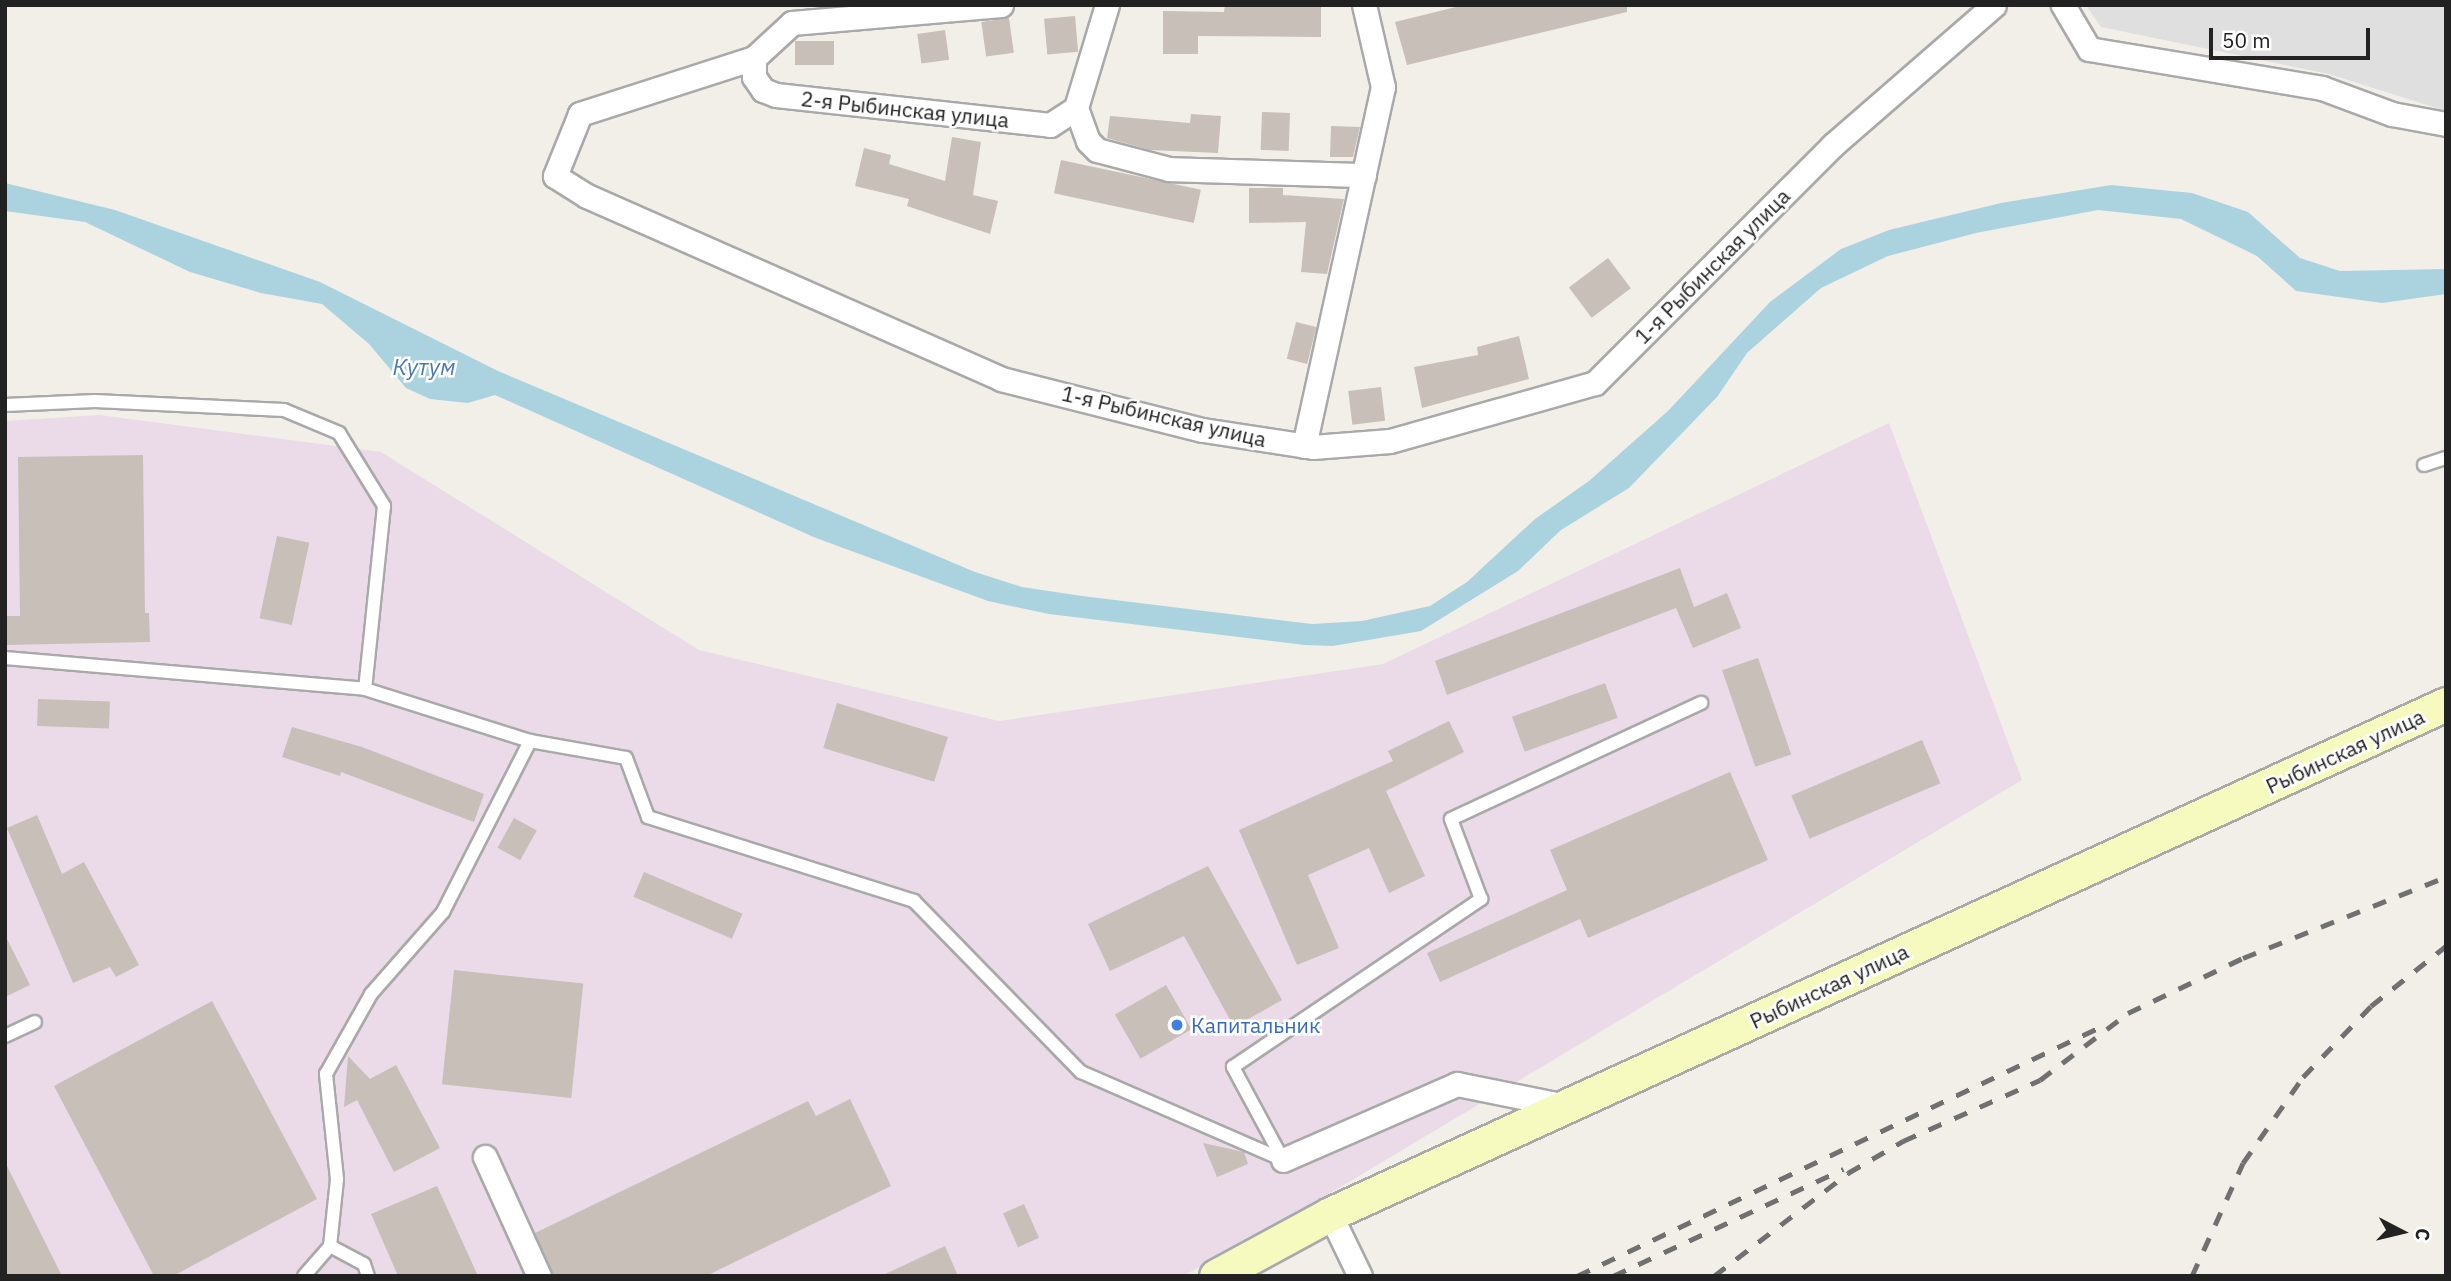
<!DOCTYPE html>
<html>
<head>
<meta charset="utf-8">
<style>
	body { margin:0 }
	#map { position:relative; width:2451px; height:1281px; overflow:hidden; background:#f2efe9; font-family:"IBM Plex Sans",sans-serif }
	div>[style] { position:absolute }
	.residential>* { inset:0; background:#e0dfdf }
	.industrial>* { inset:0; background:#ebdbe8 }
	.water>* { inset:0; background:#aad3df }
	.building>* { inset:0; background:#c7bfb8; transform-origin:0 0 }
	.roads { filter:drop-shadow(2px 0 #a9a9a9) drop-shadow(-2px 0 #a9a9a9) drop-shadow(0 2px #a9a9a9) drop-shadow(0 -2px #a9a9a9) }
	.service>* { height:12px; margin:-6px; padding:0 6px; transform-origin:6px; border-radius:6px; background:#fff }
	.minor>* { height:23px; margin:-11.5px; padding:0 11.5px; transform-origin:11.5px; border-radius:11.5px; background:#fff }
	.secondary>* { height:33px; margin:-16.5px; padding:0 16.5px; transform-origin:16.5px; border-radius:16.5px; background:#f7fabf }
	.rail>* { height:5px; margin-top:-2.5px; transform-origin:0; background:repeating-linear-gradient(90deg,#707070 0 14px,transparent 0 28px) }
	.dots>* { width:19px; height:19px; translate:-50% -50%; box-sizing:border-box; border:4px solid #fff; border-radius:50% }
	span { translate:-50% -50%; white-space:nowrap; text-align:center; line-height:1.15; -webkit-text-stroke:5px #fff; paint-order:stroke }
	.street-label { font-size:21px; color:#222 }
	.shop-label { font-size:21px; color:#366cbe }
	.left { translate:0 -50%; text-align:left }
	.water-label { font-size:23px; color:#4a7aab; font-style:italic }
	.frame { position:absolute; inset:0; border:7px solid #222; pointer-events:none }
	.north { position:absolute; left:2367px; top:1197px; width:70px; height:70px; -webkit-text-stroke:5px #fff; paint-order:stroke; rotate:97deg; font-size:19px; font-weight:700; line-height:28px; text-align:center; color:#222 }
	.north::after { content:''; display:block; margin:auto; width:24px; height:32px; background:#222; clip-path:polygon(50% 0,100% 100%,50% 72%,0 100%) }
	.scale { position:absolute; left:2209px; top:28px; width:161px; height:32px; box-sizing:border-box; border:4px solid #222; border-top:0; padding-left:9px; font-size:21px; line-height:24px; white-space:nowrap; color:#222; -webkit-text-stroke:5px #fff; paint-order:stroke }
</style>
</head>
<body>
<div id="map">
	<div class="residential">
		<div style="clip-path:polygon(2086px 5px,2446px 5px,2446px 111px,2329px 74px,2101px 27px)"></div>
	</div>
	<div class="industrial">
		<div style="clip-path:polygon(99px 415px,381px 452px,699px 650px,999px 721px,1383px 664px,1889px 423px,2022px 780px,1312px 1204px,1183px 1276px,5px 1276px,5px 421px)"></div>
	</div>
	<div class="water">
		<div style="clip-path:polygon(5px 183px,115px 210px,320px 282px,498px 371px,975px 572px,1022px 587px,1082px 596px,1312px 624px,1362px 621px,1430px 606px,1467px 582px,1535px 519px,1589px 481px,1668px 411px,1770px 302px,1841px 249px,1889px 230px,2001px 203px,2111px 185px,2192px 193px,2248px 212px,2300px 258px,2340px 271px,2446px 269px,2446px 294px,2382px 303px,2296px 291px,2257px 256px,2181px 219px,2098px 210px,1976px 233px,1888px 256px,1821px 288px,1747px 353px,1717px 397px,1629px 488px,1561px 530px,1518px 571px,1421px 631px,1333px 646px,1305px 645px,1049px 614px,988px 601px,816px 538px,495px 395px,468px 403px,430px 399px,406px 388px,369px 344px,322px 304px,261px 293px,190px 272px,85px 222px,5px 211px)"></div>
	</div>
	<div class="building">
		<div style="clip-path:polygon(1225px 5px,1321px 5px,1321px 37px,1198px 36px,1198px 54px,1163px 54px,1163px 11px,1224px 12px)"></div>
		<div style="clip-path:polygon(1464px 5px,1627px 5px,1627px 12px,1407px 65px,1395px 22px)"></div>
		<div style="left:1075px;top:16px;width:36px;height:31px;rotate:85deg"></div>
		<div style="left:1009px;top:18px;width:35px;height:28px;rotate:82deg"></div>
		<div style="left:945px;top:30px;width:30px;height:28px;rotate:82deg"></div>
		<div style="left:795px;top:41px;width:39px;height:24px"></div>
		<div style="left:1262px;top:112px;width:28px;height:38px;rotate:2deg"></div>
		<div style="clip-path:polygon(1191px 114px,1221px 116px,1218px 153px,1150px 150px,1107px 138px,1110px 116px,1190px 123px)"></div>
		<div style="clip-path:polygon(1331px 126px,1360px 127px,1353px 157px,1330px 157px)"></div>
		<div style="clip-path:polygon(952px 137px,981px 142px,973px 195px,998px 201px,990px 234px,907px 206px,909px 199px,855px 186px,864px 148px,891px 155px,889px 164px,945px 181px)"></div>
		<div style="left:1061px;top:160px;width:143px;height:34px;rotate:12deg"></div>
		<div style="clip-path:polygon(1249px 188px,1283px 188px,1283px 195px,1344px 199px,1327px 274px,1301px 272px,1306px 222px,1249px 223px)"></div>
		<div style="left:1608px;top:258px;width:38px;height:49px;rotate:53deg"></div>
		<div style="left:1296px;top:322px;width:21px;height:38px;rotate:14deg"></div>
		<div style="clip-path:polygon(1519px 336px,1529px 379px,1422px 408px,1414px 367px,1478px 355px,1477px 347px)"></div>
		<div style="left:1381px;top:387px;width:34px;height:33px;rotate:83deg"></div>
		<div style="clip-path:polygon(143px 455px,145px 613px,149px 613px,150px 642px,5px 645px,5px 616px,20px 616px,18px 457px)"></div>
		<div style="left:277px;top:536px;width:33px;height:84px;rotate:12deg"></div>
		<div style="clip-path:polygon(1680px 568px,1694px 607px,1727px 593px,1741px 628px,1693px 648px,1676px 608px,1447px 695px,1435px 661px)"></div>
		<div style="left:1758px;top:658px;width:102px;height:38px;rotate:71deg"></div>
		<div style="left:1605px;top:683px;width:37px;height:99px;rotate:70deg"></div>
		<div style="left:38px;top:699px;width:72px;height:27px;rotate:2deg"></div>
		<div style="left:837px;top:703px;width:116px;height:47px;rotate:17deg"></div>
		<div style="clip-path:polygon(1449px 721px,1464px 752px,1386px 791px,1425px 876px,1389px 893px,1369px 848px,1308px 875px,1339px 948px,1297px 965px,1239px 830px,1393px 761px,1388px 751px)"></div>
		<div style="clip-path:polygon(292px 727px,362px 747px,484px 794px,474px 822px,341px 772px,340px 776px,282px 757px)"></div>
		<div style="left:1922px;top:740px;width:47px;height:142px;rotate:67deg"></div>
		<div style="clip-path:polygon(1730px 772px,1768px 860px,1588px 938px,1580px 919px,1440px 982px,1427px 953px,1567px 890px,1550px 850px)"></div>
		<div style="clip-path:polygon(37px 815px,62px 874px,84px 862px,139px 965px,116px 977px,110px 967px,73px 983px,7px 828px)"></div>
		<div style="left:514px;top:818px;width:26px;height:34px;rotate:29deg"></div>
		<div style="clip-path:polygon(1208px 866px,1282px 1000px,1234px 1027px,1184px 936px,1110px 971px,1088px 924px)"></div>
		<div style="left:644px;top:872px;width:107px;height:27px;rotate:23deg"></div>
		<div style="clip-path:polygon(5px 935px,30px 985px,5px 997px)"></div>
		<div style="left:454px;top:970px;width:130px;height:115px;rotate:6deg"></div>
		<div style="left:1166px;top:985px;width:51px;height:59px;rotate:60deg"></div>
		<div style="clip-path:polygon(212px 1001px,317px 1199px,173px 1276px,154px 1276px,54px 1086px)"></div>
		<div style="clip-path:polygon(348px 1056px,370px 1079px,396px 1065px,440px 1148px,394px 1172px,357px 1100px,344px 1107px)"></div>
		<div style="clip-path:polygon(850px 1099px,891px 1186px,706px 1276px,554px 1276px,535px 1233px,808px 1101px,816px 1116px)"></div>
		<div style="clip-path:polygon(1203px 1143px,1244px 1152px,1248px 1164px,1217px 1177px)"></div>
		<div style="clip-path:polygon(5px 1162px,62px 1276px,5px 1276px)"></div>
		<div style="clip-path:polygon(437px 1186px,478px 1276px,398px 1276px,371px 1214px)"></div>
		<div style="left:1024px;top:1204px;width:37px;height:23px;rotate:66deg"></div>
		<div style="clip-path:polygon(945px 1246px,958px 1276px,881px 1276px)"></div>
	</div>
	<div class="roads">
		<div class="service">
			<div style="left:5px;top:405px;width:90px;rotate:-2.5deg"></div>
			<div style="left:95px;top:401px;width:189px;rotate:2.7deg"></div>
			<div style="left:284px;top:410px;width:60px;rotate:22.7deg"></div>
			<div style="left:339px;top:433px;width:86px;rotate:58.3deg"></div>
			<div style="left:384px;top:506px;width:184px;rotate:95.9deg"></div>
			<div style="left:365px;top:689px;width:173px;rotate:17.5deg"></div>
			<div style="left:530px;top:741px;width:97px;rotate:10deg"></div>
			<div style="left:626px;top:758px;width:63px;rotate:69.6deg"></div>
			<div style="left:648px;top:817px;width:279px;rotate:17.5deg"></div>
			<div style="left:914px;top:901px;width:239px;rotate:45.7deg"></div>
			<div style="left:1081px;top:1072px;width:220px;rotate:23.5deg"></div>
			<div style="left:2424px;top:465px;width:23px;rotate:-18deg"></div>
			<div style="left:5px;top:658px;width:361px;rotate:4.9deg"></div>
			<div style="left:5px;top:1036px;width:33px;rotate:-25deg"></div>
			<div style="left:1283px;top:1160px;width:106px;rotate:-118.3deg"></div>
			<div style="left:1233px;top:1067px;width:300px;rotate:-34.1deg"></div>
			<div style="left:1481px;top:899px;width:85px;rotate:-110.6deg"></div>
			<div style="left:1451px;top:819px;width:276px;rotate:-24.9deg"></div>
			<div style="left:330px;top:1246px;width:67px;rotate:-84deg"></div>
			<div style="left:337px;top:1179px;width:106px;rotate:-96deg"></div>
			<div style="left:326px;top:1074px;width:92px;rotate:-60.6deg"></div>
			<div style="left:371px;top:994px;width:109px;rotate:-48.7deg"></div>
			<div style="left:443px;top:912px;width:192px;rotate:-63deg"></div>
			<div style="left:304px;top:1276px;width:40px;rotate:-49deg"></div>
			<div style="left:330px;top:1246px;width:38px;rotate:28deg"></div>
			<div style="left:364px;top:1264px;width:13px;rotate:72deg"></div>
		</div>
		<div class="minor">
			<div style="left:1001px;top:5px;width:210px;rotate:175.1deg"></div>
			<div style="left:792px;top:23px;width:52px;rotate:137.4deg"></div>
			<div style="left:754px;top:58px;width:183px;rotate:162.2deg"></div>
			<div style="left:580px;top:114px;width:67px;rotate:112deg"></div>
			<div style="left:555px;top:176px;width:38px;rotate:32deg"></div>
			<div style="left:587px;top:196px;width:453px;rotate:23.8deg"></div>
			<div style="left:1001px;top:379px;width:208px;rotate:14.2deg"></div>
			<div style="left:1203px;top:430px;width:111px;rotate:8.8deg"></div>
			<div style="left:1313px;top:447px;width:77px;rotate:-4.5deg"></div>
			<div style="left:1390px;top:441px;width:213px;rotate:-15.8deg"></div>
			<div style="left:1595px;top:383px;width:337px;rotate:-45deg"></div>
			<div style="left:1833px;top:145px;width:213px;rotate:-41deg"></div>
			<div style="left:1107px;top:5px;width:108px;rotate:106.8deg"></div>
			<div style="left:1076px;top:108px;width:35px;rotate:70deg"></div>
			<div style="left:1088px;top:141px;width:13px;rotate:45deg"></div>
			<div style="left:1097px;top:150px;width:74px;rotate:14.8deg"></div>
			<div style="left:1169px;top:169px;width:195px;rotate:1.8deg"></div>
			<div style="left:2063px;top:5px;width:51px;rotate:59.4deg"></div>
			<div style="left:2089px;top:49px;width:236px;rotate:9.5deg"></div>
			<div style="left:2322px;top:88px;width:75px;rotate:20.4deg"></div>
			<div style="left:2392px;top:114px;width:55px;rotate:10.5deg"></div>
			<div style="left:754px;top:58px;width:19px;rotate:90deg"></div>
			<div style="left:754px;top:77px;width:16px;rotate:55deg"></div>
			<div style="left:763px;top:90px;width:14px;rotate:21deg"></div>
			<div style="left:776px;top:95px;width:276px;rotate:6.2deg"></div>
			<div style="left:1050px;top:125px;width:31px;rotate:-33deg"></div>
			<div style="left:1304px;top:446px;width:368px;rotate:-77.6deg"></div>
			<div style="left:1383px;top:87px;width:84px;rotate:-103deg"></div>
			<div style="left:485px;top:1157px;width:131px;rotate:65.6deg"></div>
			<div style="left:1283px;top:1160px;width:190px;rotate:-23.6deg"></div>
			<div style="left:1457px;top:1084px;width:111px;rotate:11.4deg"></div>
			<div style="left:1330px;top:1214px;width:69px;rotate:64.2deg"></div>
		</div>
		<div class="secondary">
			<div style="left:1216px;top:1276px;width:130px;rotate:-28.5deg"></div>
			<div style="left:1330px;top:1214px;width:1227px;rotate:-24.56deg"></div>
		</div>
	</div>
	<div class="rail">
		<div style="left:1577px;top:1276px;width:575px;rotate:-25.45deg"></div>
		<div style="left:1613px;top:1276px;width:254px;rotate:-24.9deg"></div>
		<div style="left:1714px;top:1276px;width:169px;rotate:-37.5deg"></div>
		<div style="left:1848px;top:1173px;width:64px;rotate:-30.2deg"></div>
		<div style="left:1903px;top:1141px;width:150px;rotate:-24deg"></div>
		<div style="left:2040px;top:1080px;width:111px;rotate:-37.3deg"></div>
		<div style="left:2128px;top:1013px;width:127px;rotate:-25.6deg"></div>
		<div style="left:2243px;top:958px;width:219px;rotate:-21.8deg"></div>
		<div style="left:2192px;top:1276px;width:124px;rotate:-65.7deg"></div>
		<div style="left:2243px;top:1163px;width:105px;rotate:-55.1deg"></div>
		<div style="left:2303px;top:1077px;width:98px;rotate:-46.2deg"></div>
		<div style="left:2371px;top:1006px;width:96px;rotate:-38.7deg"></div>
	</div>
	<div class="dots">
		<div style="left:1177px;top:1025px;background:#3f7fe0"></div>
	</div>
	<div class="street-label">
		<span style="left:905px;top:109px;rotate:6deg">2-я Рыбинская улица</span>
		<span style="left:1712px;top:266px;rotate:-45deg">1-я Рыбинская улица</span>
		<span style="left:1164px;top:416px;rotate:13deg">1-я Рыбинская улица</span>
		<span style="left:2345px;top:751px;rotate:-25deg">Рыбинская улица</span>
		<span style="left:1829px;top:986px;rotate:-25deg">Рыбинская улица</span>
	</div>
	<div class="shop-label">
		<span class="left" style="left:1191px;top:1025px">Капитальник</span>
	</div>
	<div class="water-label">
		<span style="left:424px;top:366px">Кутум</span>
	</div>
	<div class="frame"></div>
	<div class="north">С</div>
	<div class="scale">50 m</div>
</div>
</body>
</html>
